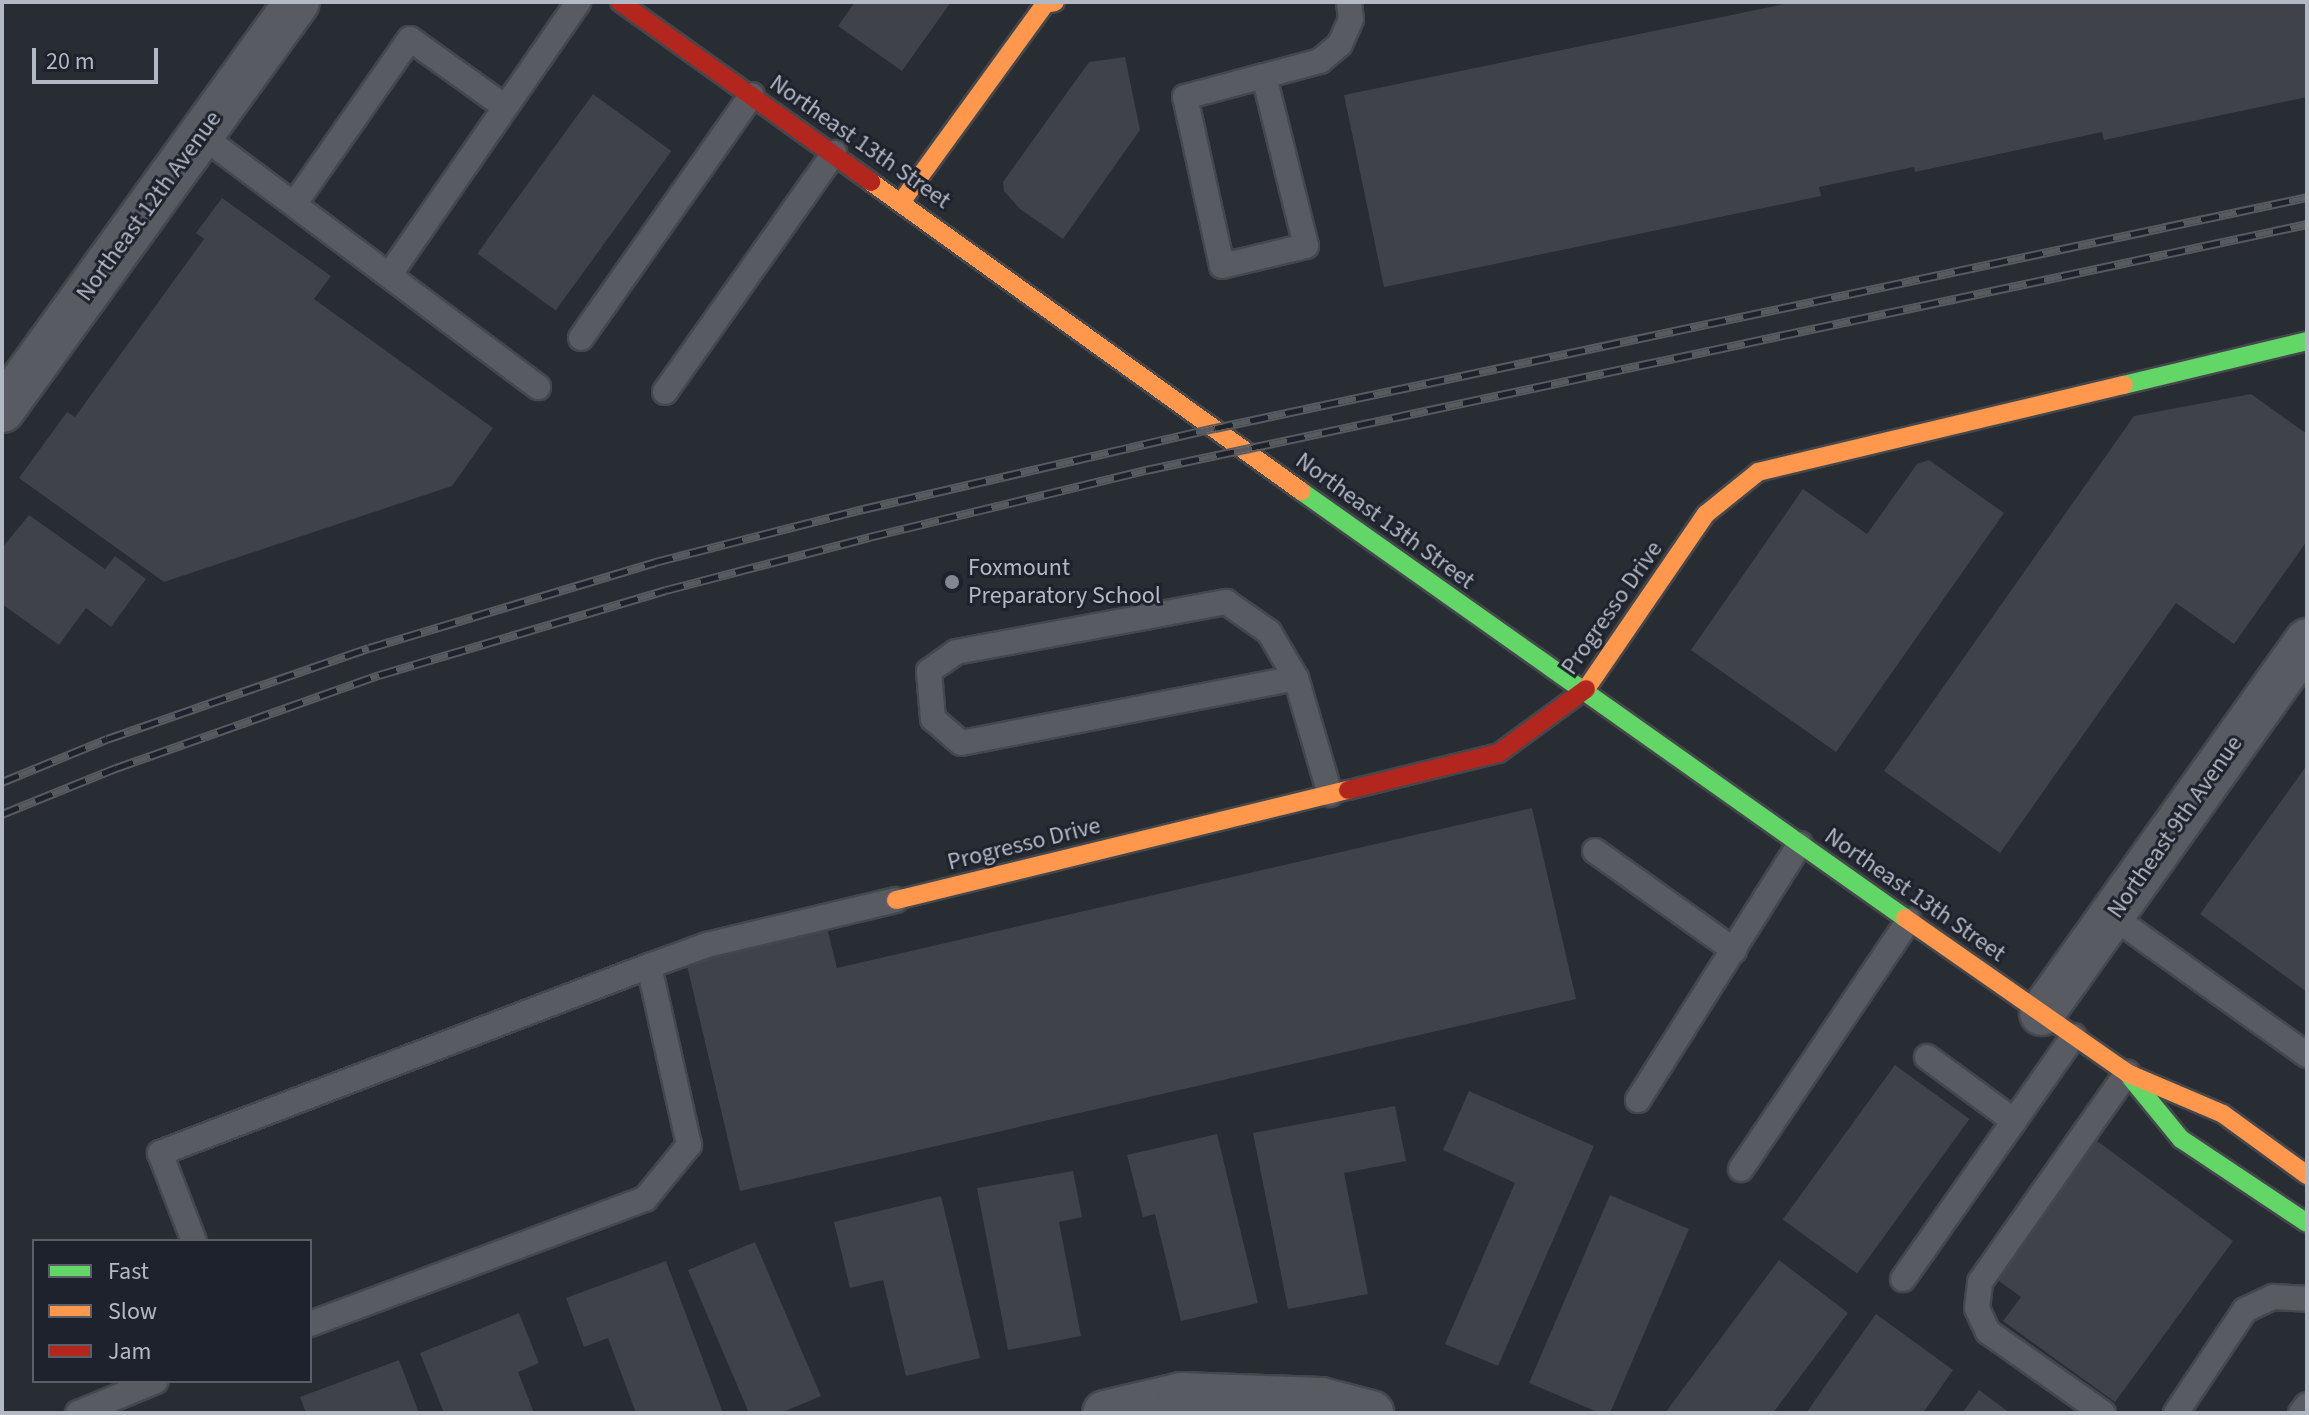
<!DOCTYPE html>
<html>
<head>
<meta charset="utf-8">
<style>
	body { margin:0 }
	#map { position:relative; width:2309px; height:1415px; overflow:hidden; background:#282c33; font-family:"Source Sans 3",sans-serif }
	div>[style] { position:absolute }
	.building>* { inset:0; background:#3f4248; transform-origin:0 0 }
	.roads { filter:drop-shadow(2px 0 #44474c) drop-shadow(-2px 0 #44474c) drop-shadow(0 2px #44474c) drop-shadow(0 -2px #44474c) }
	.lane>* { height:24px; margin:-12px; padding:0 12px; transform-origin:12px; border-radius:12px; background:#585b61 }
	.street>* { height:44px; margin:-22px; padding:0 22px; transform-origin:22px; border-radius:22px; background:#585b61 }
	.fast>* { height:18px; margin:-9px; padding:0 9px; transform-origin:9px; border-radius:9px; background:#63d668 }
	.slow>* { height:18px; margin:-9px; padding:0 9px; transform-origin:9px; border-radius:9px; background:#ff974d }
	.jam>* { height:18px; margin:-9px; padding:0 9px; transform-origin:9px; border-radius:9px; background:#b3261e }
	.rail>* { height:9px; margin-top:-4.5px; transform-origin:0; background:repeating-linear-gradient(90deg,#1d222d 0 18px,#575a5f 0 36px); box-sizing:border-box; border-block:2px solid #575a5f }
	.dots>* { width:22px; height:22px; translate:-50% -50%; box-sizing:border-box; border:4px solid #1d222d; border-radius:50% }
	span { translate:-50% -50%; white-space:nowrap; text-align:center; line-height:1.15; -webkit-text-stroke:6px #1d222d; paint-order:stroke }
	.street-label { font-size:24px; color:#b2b8c4 }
	.poi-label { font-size:24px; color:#b2b8c4 }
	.left { translate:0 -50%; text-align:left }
	.frame { position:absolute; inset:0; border:4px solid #b2b8c4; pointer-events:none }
	.legend { position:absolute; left:32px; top:1239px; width:280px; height:144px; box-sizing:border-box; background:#1d222d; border:2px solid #595e69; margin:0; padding:10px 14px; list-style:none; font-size:24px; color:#b2b8c4 }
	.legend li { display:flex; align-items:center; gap:16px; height:40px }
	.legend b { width:40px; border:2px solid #595e69 }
	.scale { position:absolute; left:32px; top:48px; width:126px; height:36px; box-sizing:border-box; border:4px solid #b2b8c4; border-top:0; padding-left:10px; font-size:24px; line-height:28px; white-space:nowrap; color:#b2b8c4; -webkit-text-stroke:6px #1d222d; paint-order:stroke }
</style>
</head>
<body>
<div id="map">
	<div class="building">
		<div style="clip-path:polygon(855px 2px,951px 2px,902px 71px,838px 26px)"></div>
		<div style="clip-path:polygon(1794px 2px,2307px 2px,2307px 97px,2104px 140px,2102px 132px,1915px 172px,1914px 167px,1819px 187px,1821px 196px,1384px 287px,1344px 95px)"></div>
		<div style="clip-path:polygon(1125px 57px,1140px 130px,1063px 239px,1020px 209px,1004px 191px,1003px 182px,1089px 62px)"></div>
		<div style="left:593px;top:94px;width:97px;height:197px;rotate:36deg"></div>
		<div style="clip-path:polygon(222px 198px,331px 276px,314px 299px,493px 428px,452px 486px,164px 582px,19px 478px,67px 412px,75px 417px,204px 239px,196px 233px)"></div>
		<div style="clip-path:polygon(2251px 394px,2307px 434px,2307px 541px,2234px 644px,2176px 603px,2000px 853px,1884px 771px,2134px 416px)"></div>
		<div style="clip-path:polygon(1929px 460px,2004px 513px,1836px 752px,1691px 650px,1803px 489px,1867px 534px,1917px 464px)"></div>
		<div style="clip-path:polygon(29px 515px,105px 569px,115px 556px,146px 579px,111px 627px,86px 608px,59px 645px,2px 604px,2px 548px)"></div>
		<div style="clip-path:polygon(2307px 765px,2307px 992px,2200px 914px)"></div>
		<div style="clip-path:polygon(1532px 808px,1576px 999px,740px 1191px,686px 961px,827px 928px,837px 968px)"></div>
		<div style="left:1895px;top:1065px;width:92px;height:191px;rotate:36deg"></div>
		<div style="clip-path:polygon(1469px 1091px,1594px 1146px,1498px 1366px,1445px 1344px,1515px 1183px,1443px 1150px)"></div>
		<div style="clip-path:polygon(1395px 1106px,1406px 1161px,1344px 1173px,1368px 1294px,1288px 1309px,1253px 1133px)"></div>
		<div style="clip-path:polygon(1217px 1134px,1258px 1303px,1181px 1321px,1155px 1214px,1143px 1217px,1127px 1155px)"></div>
		<div style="clip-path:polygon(2093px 1138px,2233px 1241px,2115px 1402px,2003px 1321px,2021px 1297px,1992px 1276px)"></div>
		<div style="clip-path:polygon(1073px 1171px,1082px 1217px,1059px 1222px,1081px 1336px,1008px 1350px,977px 1188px)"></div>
		<div style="clip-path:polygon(1610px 1195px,1689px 1229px,1610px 1413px,1600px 1413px,1529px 1383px)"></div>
		<div style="clip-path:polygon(941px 1196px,980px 1358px,906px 1376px,883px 1280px,850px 1288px,834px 1222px)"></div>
		<div style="clip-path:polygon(755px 1242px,821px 1396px,781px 1413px,749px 1413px,688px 1270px)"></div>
		<div style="clip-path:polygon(1779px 1260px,1848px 1313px,1773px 1413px,1665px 1413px)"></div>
		<div style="clip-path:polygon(666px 1261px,723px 1413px,636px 1413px,608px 1338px,584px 1347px,566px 1298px)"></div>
		<div style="clip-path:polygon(519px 1313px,539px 1363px,518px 1372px,534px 1413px,444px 1413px,420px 1353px)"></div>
		<div style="clip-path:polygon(1876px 1314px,1953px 1370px,1923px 1413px,1806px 1413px)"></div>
		<div style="clip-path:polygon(399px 1360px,419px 1413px,306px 1413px,300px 1397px)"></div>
		<div style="clip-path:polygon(1979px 1390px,2010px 1413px,1962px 1413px)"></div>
	</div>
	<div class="roads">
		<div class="lane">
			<div style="left:1264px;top:76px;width:175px;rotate:76.1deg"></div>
			<div style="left:1306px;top:246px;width:86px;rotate:166.6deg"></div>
			<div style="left:1222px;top:266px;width:173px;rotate:-102.3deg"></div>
			<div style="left:1185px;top:97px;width:82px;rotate:-14.9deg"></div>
			<div style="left:1264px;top:76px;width:58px;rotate:-15deg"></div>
			<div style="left:1320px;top:61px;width:26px;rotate:-40deg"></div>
			<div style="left:1340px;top:44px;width:27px;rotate:-66deg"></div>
			<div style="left:1351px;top:19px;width:17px;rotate:-97deg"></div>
			<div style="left:201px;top:135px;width:421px;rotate:36.8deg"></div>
			<div style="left:295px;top:203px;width:200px;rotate:-55deg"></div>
			<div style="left:410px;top:39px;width:117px;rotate:35.6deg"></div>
			<div style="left:390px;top:274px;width:331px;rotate:-55.3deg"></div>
			<div style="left:581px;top:338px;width:297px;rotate:-54.9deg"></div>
			<div style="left:665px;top:392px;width:293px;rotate:-54.7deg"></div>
			<div style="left:1296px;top:678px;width:341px;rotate:169deg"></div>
			<div style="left:961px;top:743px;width:37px;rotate:-139deg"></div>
			<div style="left:933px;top:719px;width:48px;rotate:-94.8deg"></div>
			<div style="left:929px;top:671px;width:33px;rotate:-35deg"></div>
			<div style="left:956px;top:652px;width:275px;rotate:-10.5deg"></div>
			<div style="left:1226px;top:602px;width:52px;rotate:34.9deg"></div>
			<div style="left:1269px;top:632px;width:53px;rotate:59.6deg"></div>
			<div style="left:1296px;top:678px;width:121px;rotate:73.7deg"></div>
			<div style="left:1595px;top:851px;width:171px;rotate:35.5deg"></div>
			<div style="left:2112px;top:916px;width:239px;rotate:35.5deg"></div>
			<div style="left:1927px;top:1057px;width:108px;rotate:36.3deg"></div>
			<div style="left:1638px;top:1100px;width:303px;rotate:-57.7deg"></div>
			<div style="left:1741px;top:1169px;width:300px;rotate:-56deg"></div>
			<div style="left:194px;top:1241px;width:94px;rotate:-111.1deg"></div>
			<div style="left:160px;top:1153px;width:524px;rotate:-20.93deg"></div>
			<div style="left:1903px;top:1279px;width:297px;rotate:-54.9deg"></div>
			<div style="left:310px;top:1324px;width:358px;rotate:-20.5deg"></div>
			<div style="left:645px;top:1199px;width:70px;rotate:-50.8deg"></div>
			<div style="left:689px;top:1145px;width:183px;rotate:-102.6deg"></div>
			<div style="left:649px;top:966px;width:62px;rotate:-19.9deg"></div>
			<div style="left:707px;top:945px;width:194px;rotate:-13.4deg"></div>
			<div style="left:78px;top:1413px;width:84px;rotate:-22.3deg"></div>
			<div style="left:2103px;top:1413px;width:141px;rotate:-144.8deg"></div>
			<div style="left:1988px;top:1332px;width:26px;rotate:-115deg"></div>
			<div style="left:1977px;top:1308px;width:26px;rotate:-83deg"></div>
			<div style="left:1980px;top:1282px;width:256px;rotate:-54.9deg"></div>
			<div style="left:2176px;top:1413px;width:124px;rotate:-56.2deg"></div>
			<div style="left:2245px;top:1310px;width:31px;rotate:-25deg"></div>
			<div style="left:2273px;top:1297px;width:34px;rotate:3deg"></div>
			<div style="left:2301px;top:1413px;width:10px;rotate:-53deg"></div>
		</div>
		<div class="street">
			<div style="left:2px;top:410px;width:503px;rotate:-54.13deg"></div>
			<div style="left:2042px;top:1013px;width:457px;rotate:-54.5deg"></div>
			<div style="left:1105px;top:1413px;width:78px;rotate:-13.3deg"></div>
			<div style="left:1181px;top:1395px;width:140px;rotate:2deg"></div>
			<div style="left:1321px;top:1400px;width:52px;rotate:14.6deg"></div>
		</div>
		<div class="fast">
			<div style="left:2124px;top:385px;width:188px;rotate:-13.5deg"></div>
			<div style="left:1301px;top:491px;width:740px;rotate:35.26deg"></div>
			<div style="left:2131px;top:1078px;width:79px;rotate:50.7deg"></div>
			<div style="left:2181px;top:1139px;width:151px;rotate:33.7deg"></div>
		</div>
		<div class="slow">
			<div style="left:871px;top:182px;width:530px;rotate:35.7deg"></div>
			<div style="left:902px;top:201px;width:243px;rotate:-54deg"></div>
			<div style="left:1045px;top:4px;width:10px;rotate:-11deg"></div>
			<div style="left:1586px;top:689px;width:212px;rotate:-55.6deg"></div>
			<div style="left:1706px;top:514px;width:67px;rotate:-38.9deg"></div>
			<div style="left:1758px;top:472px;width:376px;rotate:-13.4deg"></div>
			<div style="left:896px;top:900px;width:465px;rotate:-13.7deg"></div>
			<div style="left:1905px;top:918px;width:271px;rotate:34.9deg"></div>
			<div style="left:2127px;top:1073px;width:104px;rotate:23.1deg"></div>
			<div style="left:2223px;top:1114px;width:104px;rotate:36deg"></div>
		</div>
		<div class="jam">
			<div style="left:620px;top:2px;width:309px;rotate:35.6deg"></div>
			<div style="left:1348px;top:790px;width:155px;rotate:-13.8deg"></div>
			<div style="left:1499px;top:753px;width:108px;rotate:-36.3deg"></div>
		</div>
	</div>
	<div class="rail">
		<div style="left:2px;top:782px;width:113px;rotate:-22.3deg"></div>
		<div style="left:107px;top:739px;width:277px;rotate:-19.2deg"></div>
		<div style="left:369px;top:648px;width:299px;rotate:-16.7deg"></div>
		<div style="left:655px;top:562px;width:215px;rotate:-14.3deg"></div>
		<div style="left:863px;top:509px;width:361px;rotate:-13deg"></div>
		<div style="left:1215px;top:428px;width:1116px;rotate:-11.94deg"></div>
		<div style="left:2px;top:814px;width:123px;rotate:-22deg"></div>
		<div style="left:116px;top:768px;width:279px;rotate:-19.5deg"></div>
		<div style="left:379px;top:675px;width:299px;rotate:-16.5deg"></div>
		<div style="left:666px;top:590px;width:210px;rotate:-14.6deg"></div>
		<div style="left:869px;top:537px;width:285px;rotate:-13.6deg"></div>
		<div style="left:1146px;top:470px;width:1187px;rotate:-11.96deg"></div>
	</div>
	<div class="dots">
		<div style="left:952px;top:582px;background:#828791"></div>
	</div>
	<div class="street-label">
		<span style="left:860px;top:142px;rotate:35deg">Northeast 13th Street</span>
		<span style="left:149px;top:206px;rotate:-54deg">Northeast 12th Avenue</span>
		<span style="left:1385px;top:521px;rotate:36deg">Northeast 13th Street</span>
		<span style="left:1612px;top:608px;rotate:-55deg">Progresso Drive</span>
		<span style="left:2175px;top:827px;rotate:-55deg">Northeast 9th Avenue</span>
		<span style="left:1024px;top:844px;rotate:-14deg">Progresso Drive</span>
		<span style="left:1915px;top:895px;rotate:35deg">Northeast 13th Street</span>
	</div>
	<div class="poi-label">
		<span class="left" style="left:968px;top:582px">Foxmount<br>Preparatory School</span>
	</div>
	<div class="frame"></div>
	<ul class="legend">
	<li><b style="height:10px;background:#63d668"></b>Fast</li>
	<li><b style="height:10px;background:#ff974d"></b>Slow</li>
	<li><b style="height:10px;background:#b3261e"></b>Jam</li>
	</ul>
	<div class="scale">20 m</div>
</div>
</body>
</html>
